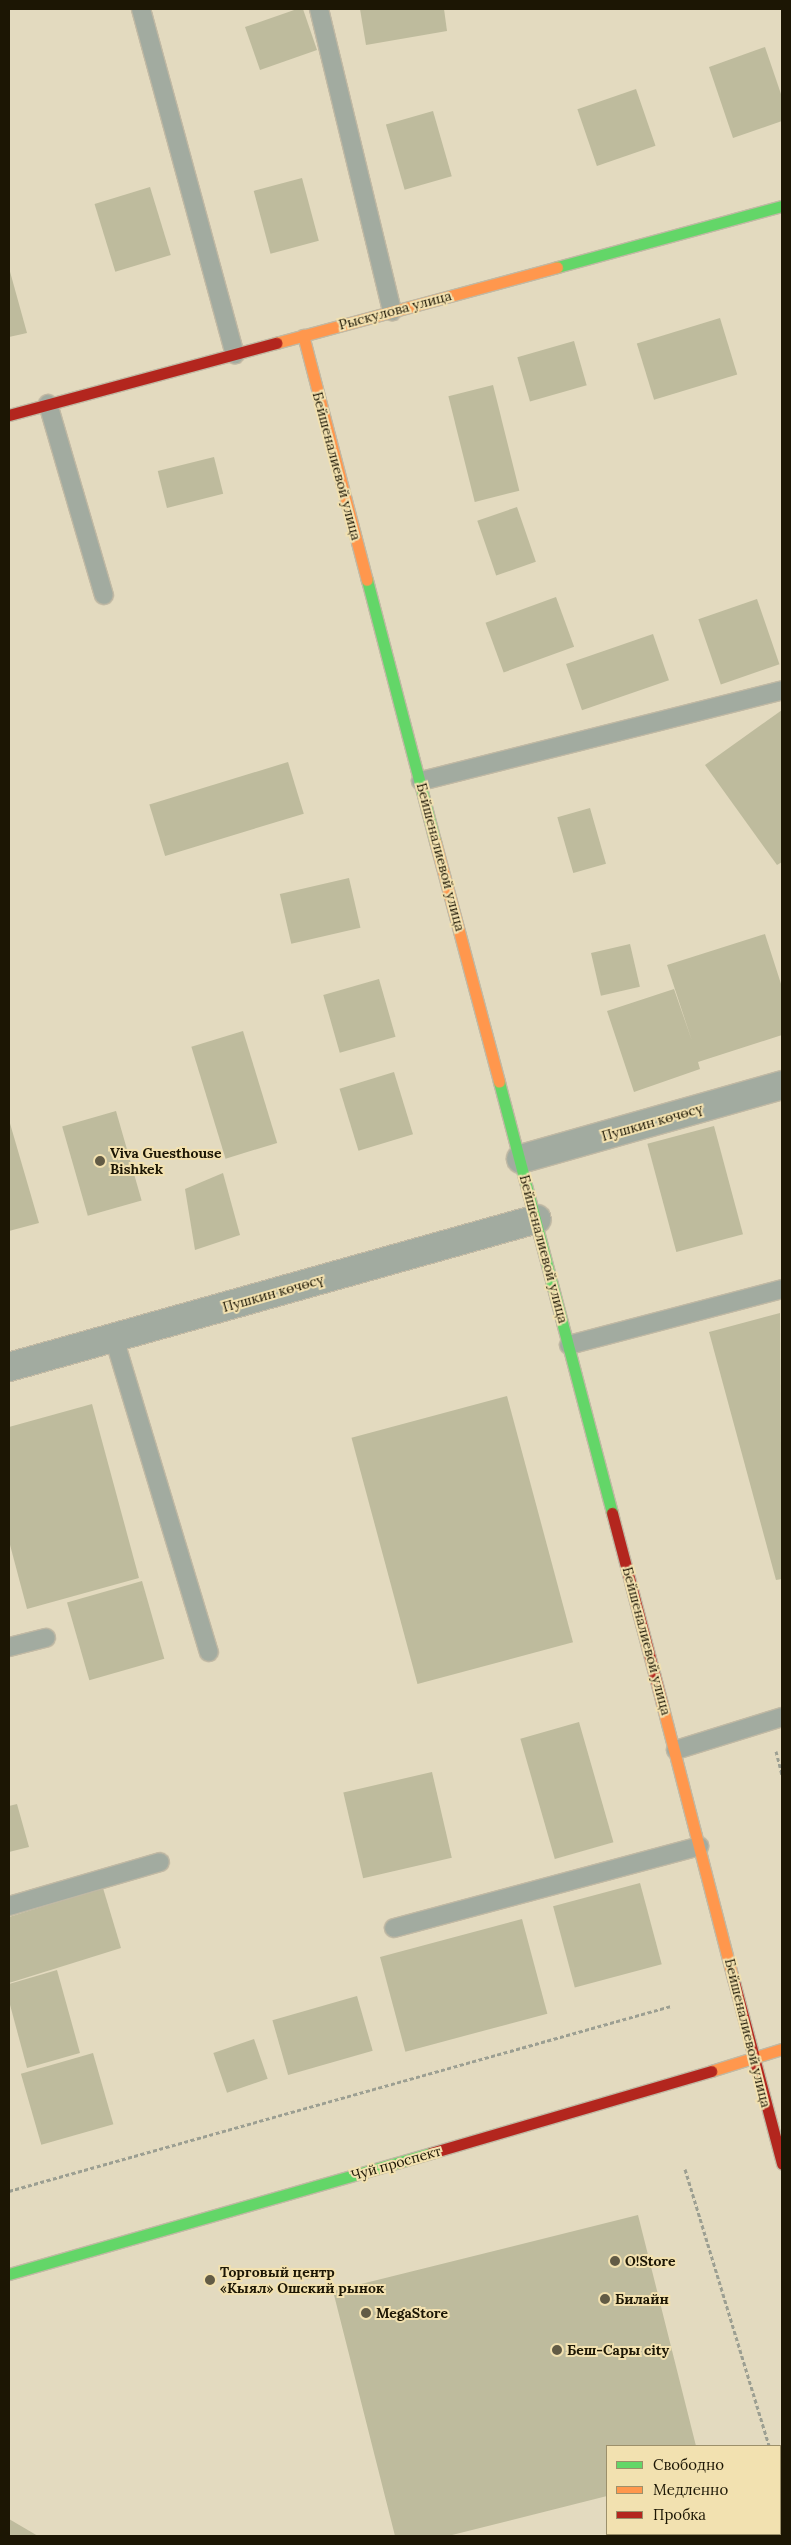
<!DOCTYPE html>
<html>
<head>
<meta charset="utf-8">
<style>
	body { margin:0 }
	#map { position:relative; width:791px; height:2545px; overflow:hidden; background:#e3dabf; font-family:Lora,serif }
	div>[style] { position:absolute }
	.building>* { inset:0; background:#bebb9d; transform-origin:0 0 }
	.path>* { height:3px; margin-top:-1.5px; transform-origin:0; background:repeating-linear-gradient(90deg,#9c9f92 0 4px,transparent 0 6.5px) }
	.roads { filter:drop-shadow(1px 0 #c1b9a4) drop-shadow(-1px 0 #c1b9a4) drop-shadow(0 1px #c1b9a4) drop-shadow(0 -1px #c1b9a4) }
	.lane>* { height:18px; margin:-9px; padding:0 9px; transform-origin:9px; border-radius:9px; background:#a2aba0 }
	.street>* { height:28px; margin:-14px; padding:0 14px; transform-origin:14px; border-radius:14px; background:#a2aba0 }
	.fast>* { height:11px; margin:-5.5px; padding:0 5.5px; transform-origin:5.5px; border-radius:5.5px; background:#63d668 }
	.slow>* { height:11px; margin:-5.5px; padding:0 5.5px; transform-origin:5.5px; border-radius:5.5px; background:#ff974d }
	.jam>* { height:11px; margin:-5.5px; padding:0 5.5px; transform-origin:5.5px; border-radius:5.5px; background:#b3261e }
	.dots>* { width:14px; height:14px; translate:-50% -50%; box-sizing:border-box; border:2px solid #f2e1b0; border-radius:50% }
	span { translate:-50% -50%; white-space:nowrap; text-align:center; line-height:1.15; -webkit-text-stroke:4px #f2e1b0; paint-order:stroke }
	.street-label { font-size:14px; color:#1c1604 }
	.poi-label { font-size:14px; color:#1c1604; font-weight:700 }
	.left { translate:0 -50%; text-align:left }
	.frame { position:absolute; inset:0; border:10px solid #1c1604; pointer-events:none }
	.legend { position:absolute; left:606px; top:2445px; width:175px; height:90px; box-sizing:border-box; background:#f2e1b0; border:1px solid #9c906b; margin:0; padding:6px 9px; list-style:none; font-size:15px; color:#1c1604 }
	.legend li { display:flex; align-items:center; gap:10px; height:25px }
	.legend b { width:25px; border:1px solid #9c906b }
</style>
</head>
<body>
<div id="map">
	<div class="building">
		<div style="clip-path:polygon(297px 9px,303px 9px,317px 50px,260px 70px,245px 27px)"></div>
		<div style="clip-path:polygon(360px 9px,444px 9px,447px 31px,366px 45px)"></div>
		<div style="clip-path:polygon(765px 47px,782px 97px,782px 121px,733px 138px,709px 67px)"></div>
		<div style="left:636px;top:89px;width:60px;height:62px;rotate:71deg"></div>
		<div style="left:433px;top:111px;width:68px;height:49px;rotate:74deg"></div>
		<div style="left:302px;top:178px;width:65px;height:50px;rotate:75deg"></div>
		<div style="left:150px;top:187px;width:71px;height:58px;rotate:73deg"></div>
		<div style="clip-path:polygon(9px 268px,27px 333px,9px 337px)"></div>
		<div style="left:720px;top:318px;width:59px;height:87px;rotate:73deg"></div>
		<div style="left:574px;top:341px;width:46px;height:59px;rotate:74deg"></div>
		<div style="left:493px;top:385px;width:109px;height:46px;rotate:76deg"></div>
		<div style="left:214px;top:457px;width:38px;height:58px;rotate:76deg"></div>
		<div style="left:517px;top:507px;width:58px;height:42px;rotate:71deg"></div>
		<div style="left:556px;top:597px;width:53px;height:75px;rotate:70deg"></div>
		<div style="left:757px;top:599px;width:69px;height:62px;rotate:71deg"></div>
		<div style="left:653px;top:634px;width:49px;height:92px;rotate:71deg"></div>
		<div style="clip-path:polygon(782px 710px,782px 862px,777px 865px,705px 765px)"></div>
		<div style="left:288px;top:762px;width:54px;height:145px;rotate:73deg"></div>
		<div style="left:590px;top:808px;width:58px;height:34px;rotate:74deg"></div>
		<div style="left:349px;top:878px;width:51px;height:71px;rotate:77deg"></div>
		<div style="clip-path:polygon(765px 934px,782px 987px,782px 1035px,698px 1062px,700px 1069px,634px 1092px,607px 1011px,674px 989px,692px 1041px,667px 965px)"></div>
		<div style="left:630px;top:944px;width:44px;height:40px;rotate:77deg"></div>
		<div style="left:379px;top:979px;width:60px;height:58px;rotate:74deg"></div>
		<div style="left:243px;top:1031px;width:117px;height:54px;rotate:73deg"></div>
		<div style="left:394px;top:1072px;width:65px;height:57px;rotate:73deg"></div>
		<div style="left:116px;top:1111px;width:93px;height:56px;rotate:74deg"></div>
		<div style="clip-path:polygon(9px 1120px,39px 1223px,9px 1231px)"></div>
		<div style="left:714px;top:1126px;width:112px;height:69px;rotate:75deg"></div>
		<div style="clip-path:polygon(223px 1173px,240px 1235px,195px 1250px,185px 1189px)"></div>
		<div style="clip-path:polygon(780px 1313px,782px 1579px,776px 1580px,709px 1332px)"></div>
		<div style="left:507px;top:1396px;width:255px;height:161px;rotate:75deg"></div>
		<div style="clip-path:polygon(92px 1404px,139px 1578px,27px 1609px,9px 1541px,9px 1427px)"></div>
		<div style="left:142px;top:1581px;width:81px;height:78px;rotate:74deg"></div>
		<div style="left:579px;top:1722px;width:125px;height:61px;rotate:74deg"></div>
		<div style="left:432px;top:1772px;width:88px;height:91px;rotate:77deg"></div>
		<div style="clip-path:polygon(17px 1804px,29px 1847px,9px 1852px,9px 1806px)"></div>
		<div style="left:640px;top:1883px;width:84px;height:90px;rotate:75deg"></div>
		<div style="clip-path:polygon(103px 1888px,121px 1948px,9px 1983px,9px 1917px)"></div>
		<div style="left:522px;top:1919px;width:98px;height:147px;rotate:75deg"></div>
		<div style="clip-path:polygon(57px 1970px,80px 2053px,27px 2068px,9px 2001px,9px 1984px)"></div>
		<div style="left:357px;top:1996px;width:57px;height:88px;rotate:74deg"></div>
		<div style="left:254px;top:2039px;width:42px;height:43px;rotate:71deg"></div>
		<div style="left:93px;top:2053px;width:74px;height:75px;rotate:74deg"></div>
		<div style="clip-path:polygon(638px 2215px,696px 2446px,607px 2446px,607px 2496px,448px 2536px,395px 2536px,333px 2291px)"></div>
		<div style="clip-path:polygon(9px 2519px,38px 2536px,9px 2536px)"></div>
		<div style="left:695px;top:2534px;width:58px;height:7px"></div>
	</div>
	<div class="path">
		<div style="left:776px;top:1751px;width:25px;rotate:76deg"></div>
		<div style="left:685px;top:2169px;width:289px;rotate:73.1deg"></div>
		<div style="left:9px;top:2191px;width:687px;rotate:-15.61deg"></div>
		<div style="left:780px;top:2481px;width:8px;rotate:76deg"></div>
	</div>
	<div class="roads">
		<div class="lane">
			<div style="left:141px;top:9px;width:358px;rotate:74.8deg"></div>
			<div style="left:319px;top:9px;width:311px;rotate:76.4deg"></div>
			<div style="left:48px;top:404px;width:199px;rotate:73.7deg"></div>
			<div style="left:421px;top:781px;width:372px;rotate:-14.1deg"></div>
			<div style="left:114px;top:1338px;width:328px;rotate:73.2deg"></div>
			<div style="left:569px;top:1345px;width:220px;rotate:-14.7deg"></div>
			<div style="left:9px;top:1647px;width:38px;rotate:-14deg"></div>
			<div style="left:676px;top:1750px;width:111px;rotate:-17.3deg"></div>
			<div style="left:9px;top:1906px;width:157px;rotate:-16.2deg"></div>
			<div style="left:394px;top:1928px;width:316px;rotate:-15deg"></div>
		</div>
		<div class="street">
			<div style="left:521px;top:1159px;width:271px;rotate:-15.8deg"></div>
			<div style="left:9px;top:1367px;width:548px;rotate:-15.66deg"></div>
		</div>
		<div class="fast">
			<div style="left:557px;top:267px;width:233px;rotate:-15.2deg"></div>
			<div style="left:367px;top:580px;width:270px;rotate:75.4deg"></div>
			<div style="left:499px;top:1082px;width:446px;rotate:75.3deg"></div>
			<div style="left:9px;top:2274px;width:439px;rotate:-16deg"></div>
		</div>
		<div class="slow">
			<div style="left:303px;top:335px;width:253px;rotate:75.4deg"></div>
			<div style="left:276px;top:343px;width:291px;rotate:-15.1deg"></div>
			<div style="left:435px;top:841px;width:249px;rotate:75.1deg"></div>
			<div style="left:662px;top:1704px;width:283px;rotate:75.5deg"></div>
			<div style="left:711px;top:2071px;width:74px;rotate:-17.2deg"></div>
		</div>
		<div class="jam">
			<div style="left:9px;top:415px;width:277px;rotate:-15.1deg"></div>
			<div style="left:612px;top:1513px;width:197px;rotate:75.3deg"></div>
			<div style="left:733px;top:1978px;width:192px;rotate:75.2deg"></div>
			<div style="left:431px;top:2153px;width:292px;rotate:-16.3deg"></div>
		</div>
	</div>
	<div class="dots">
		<div style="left:100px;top:1161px;background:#625b45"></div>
		<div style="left:615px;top:2261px;background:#625b45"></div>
		<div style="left:210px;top:2280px;background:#625b45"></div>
		<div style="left:605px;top:2299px;background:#625b45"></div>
		<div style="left:366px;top:2313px;background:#625b45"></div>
		<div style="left:557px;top:2350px;background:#625b45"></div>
	</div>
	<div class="street-label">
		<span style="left:395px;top:310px;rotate:-15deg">Рыскулова улица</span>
		<span style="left:337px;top:466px;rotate:75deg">Бейшеналиевой улица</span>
		<span style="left:441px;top:857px;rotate:75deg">Бейшеналиевой улица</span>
		<span style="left:652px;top:1122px;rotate:-16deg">Пушкин көчөсү</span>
		<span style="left:544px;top:1249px;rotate:75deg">Бейшеналиевой улица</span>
		<span style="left:273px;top:1293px;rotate:-16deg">Пушкин көчөсү</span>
		<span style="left:647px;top:1641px;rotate:75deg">Бейшеналиевой улица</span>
		<span style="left:748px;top:2033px;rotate:76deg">Бейшеналиевой улица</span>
		<span style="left:396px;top:2163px;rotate:-16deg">Чуй проспект</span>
	</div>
	<div class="poi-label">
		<span class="left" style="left:110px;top:1161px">Viva Guesthouse<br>Bishkek</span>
		<span class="left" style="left:625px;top:2261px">O!Store</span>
		<span class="left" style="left:220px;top:2280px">Торговый центр<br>«Кыял» Ошский рынок</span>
		<span class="left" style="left:615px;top:2299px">Билайн</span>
		<span class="left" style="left:376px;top:2313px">MegaStore</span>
		<span class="left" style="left:567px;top:2350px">Беш-Сары city</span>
	</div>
	<div class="frame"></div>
	<ul class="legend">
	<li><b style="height:6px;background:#63d668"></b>Свободно</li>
	<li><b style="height:6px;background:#ff974d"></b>Медленно</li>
	<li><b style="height:6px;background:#b3261e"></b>Пробка</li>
	</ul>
</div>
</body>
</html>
